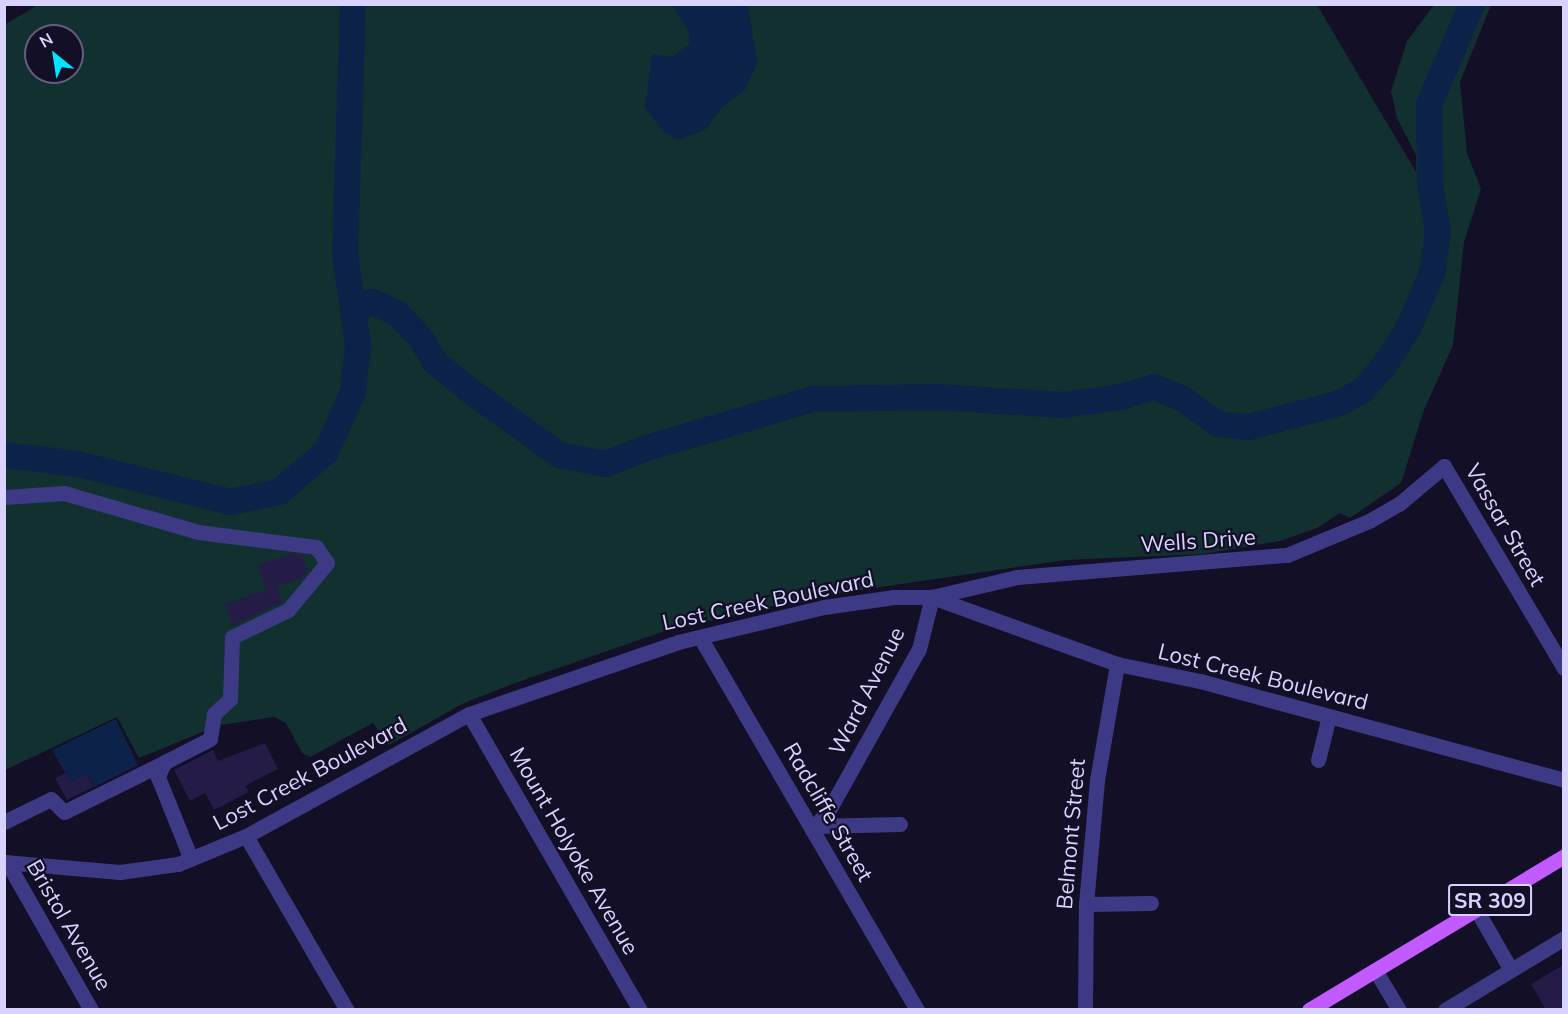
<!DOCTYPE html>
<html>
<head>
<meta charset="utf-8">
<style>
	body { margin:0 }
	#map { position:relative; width:1568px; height:1014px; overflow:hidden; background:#130f26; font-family:Mulish,sans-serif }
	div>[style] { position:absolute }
	.green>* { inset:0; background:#12302f }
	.water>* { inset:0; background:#0c2248 }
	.river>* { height:26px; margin:-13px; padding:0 13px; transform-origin:13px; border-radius:13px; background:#0c2248 }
	.building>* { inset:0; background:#241b47 }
	.minor>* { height:15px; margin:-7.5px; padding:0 7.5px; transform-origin:7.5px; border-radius:7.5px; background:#3d3a85 }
	.major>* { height:15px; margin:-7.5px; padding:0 7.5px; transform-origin:7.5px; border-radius:7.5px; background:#c25bff }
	span { translate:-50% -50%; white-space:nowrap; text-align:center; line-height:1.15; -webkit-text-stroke:4.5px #130f26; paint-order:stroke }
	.shield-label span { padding:2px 4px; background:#130f26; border:2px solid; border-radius:4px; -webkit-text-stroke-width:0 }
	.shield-label { font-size:21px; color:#d9d4ff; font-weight:700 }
	.street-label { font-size:22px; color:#d9d4ff }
	.frame { position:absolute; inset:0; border:6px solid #d9d4ff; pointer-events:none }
	.north { position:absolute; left:24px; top:24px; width:60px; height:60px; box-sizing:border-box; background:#130f26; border:2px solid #625e7d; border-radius:50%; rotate:330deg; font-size:16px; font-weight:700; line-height:24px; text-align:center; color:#d9d4ff }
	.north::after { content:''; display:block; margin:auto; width:21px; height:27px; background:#00e5ff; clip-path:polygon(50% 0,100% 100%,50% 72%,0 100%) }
</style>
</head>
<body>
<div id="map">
	<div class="green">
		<div style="clip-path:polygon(evenodd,38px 5px,1317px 5px,1416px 172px,1416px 155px,1397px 118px,1391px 91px,1407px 41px,1434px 5px,1491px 5px,1460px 82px,1467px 153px,1481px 189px,1464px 242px,1453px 345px,1424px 410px,1401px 483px,1350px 518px,1340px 513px,1317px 528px,1280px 541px,1203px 554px,1066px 560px,812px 597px,665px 631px,515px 683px,464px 703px,389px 745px,373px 723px,310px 757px,302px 753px,286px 723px,274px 717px,220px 725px,139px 758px,117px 717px,5px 770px,4px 25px,38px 5px,36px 36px,72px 36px,72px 72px,36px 72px,36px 36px)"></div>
	</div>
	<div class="water">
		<div style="clip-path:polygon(672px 5px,748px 5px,757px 63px,745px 90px,721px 108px,705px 130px,677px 140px,663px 131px,645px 108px,652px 54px,672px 57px,689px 44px,689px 32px)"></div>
		<div style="clip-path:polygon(116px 719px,138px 765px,94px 787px,87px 774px,70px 782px,52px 750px)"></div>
	</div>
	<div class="river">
		<div style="left:355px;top:319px;width:14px;rotate:-73deg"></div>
		<div style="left:359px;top:306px;width:14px;rotate:-17deg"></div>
		<div style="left:372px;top:302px;width:27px;rotate:24deg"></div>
		<div style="left:397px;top:313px;width:37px;rotate:47deg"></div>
		<div style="left:422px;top:340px;width:27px;rotate:59deg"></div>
		<div style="left:436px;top:363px;width:46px;rotate:38.9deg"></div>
		<div style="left:472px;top:392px;width:107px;rotate:35.9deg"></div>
		<div style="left:559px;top:455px;width:47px;rotate:11.1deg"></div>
		<div style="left:605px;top:464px;width:45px;rotate:-20.9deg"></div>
		<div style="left:647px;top:448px;width:172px;rotate:-16.5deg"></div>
		<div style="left:812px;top:399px;width:126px;rotate:-0.9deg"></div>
		<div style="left:938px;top:397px;width:125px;rotate:3.7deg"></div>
		<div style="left:1063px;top:405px;width:59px;rotate:-7.9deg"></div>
		<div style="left:1121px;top:397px;width:34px;rotate:-17deg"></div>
		<div style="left:1154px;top:387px;width:31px;rotate:22deg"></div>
		<div style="left:1183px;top:399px;width:43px;rotate:35.5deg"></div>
		<div style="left:1218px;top:424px;width:31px;rotate:6deg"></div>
		<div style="left:1249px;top:427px;width:94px;rotate:-14.8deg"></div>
		<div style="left:1340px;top:403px;width:25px;rotate:-29deg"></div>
		<div style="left:1362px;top:391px;width:33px;rotate:-49deg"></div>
		<div style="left:1384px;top:366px;width:46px;rotate:-57.3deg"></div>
		<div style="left:1409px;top:327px;width:62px;rotate:-67.2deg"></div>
		<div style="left:1433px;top:270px;width:38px;rotate:-83deg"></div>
		<div style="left:1438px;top:232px;width:50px;rotate:-99.3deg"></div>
		<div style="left:1430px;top:183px;width:78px;rotate:-90.7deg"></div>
		<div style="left:1429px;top:105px;width:110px;rotate:-66.9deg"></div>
		<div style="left:4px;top:455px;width:74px;rotate:7deg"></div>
		<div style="left:77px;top:464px;width:158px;rotate:13.9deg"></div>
		<div style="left:230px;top:502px;width:50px;rotate:-11.5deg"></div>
		<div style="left:279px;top:492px;width:62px;rotate:-40.4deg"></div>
		<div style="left:326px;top:452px;width:66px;rotate:-65.8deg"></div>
		<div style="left:353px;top:392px;width:47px;rotate:-83.9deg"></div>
		<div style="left:358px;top:345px;width:91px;rotate:-98.2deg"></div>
		<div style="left:345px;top:255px;width:251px;rotate:-88.2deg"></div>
	</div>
	<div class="building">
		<div style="clip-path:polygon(291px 554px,302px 555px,308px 571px,301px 578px,277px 587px,282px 602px,232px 626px,225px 604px,266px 590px,258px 565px)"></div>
		<div style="clip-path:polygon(265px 743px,278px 769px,245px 786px,249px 792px,214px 810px,205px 793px,190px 801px,174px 770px,213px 750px,218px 761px)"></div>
		<div style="clip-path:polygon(66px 773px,70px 782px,87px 774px,93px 787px,67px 800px,55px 778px)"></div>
		<div style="clip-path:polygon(1563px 965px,1563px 1010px,1546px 1010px,1531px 984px)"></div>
	</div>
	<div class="minor">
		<div style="left:4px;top:497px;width:60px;rotate:-3.8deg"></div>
		<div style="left:64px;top:493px;width:140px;rotate:16.2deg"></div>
		<div style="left:198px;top:532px;width:119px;rotate:7.2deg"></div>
		<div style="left:316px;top:547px;width:19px;rotate:55deg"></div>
		<div style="left:327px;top:563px;width:61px;rotate:129.7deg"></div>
		<div style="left:288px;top:610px;width:62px;rotate:154.3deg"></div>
		<div style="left:232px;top:637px;width:62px;rotate:91.8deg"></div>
		<div style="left:230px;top:699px;width:22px;rotate:137deg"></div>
		<div style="left:214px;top:714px;width:25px;rotate:99deg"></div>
		<div style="left:210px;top:739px;width:51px;rotate:152.9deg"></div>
		<div style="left:165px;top:762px;width:8px;rotate:120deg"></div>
		<div style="left:161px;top:769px;width:9px;rotate:111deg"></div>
		<div style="left:158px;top:777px;width:88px;rotate:68.1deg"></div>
		<div style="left:700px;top:637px;width:432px;rotate:59.8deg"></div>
		<div style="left:469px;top:714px;width:342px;rotate:60deg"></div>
		<div style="left:1318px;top:760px;width:45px;rotate:-76deg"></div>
		<div style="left:4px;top:822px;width:52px;rotate:-26.1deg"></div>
		<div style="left:51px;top:799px;width:18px;rotate:45deg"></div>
		<div style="left:64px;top:812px;width:113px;rotate:-26.3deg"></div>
		<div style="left:815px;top:826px;width:85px;rotate:-1.3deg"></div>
		<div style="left:812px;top:830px;width:28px;rotate:-51deg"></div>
		<div style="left:830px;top:808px;width:182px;rotate:-60.8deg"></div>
		<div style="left:919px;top:649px;width:54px;rotate:-76deg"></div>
		<div style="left:932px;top:597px;width:87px;rotate:-13.2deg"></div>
		<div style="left:1017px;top:577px;width:271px;rotate:-4.7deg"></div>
		<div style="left:1287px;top:555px;width:89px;rotate:-22.5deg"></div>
		<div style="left:1369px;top:521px;width:34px;rotate:-30deg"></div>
		<div style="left:1399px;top:504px;width:59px;rotate:-40.2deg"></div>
		<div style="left:1444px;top:466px;width:235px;rotate:59.3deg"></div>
		<div style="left:246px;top:836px;width:201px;rotate:59.9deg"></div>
		<div style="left:4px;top:862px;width:116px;rotate:4.9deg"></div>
		<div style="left:120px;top:872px;width:59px;rotate:-7.9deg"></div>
		<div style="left:178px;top:864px;width:74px;rotate:-22.4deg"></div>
		<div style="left:246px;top:836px;width:254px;rotate:-28.7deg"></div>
		<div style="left:469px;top:714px;width:221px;rotate:-19deg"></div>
		<div style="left:678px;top:642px;width:150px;rotate:-13.5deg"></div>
		<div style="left:824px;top:607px;width:71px;rotate:-8.1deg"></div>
		<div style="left:894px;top:597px;width:38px"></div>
		<div style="left:932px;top:597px;width:197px;rotate:19.9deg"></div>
		<div style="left:1117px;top:664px;width:85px;rotate:11.6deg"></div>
		<div style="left:1200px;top:681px;width:377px;rotate:15.2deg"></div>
		<div style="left:7px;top:862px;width:170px;rotate:60.4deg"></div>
		<div style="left:1086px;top:904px;width:65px;rotate:-0.9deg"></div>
		<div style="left:1375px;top:970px;width:47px;rotate:59deg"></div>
		<div style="left:1511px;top:970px;width:62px;rotate:-31.1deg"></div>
		<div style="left:1085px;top:1010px;width:106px;rotate:-89.5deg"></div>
		<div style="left:1086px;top:904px;width:124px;rotate:-84.9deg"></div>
		<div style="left:1097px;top:780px;width:118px;rotate:-80.2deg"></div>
		<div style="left:1445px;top:1010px;width:77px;rotate:-31.2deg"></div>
		<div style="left:1511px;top:970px;width:70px;rotate:-119.8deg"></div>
	</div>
	<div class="major">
		<div style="left:1309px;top:1010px;width:298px;rotate:-31.1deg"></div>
	</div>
	<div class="shield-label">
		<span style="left:1490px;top:900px">SR 309</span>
	</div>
	<div class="street-label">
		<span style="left:1505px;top:525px;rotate:60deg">Vassar Street</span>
		<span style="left:1198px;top:541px;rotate:-4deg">Wells Drive</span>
		<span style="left:768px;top:601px;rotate:-12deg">Lost Creek Boulevard</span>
		<span style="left:1263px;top:677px;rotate:14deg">Lost Creek Boulevard</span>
		<span style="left:867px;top:691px;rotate:-63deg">Ward Avenue</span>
		<span style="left:310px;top:774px;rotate:-28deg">Lost Creek Boulevard</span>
		<span style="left:828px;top:812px;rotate:60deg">Radcliffe Street</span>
		<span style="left:1071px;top:834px;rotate:-85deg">Belmont Street</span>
		<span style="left:574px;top:851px;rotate:60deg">Mount Holyoke Avenue</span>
		<span style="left:69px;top:925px;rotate:60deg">Bristol Avenue</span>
	</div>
	<div class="frame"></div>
	<div class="north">N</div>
</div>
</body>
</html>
